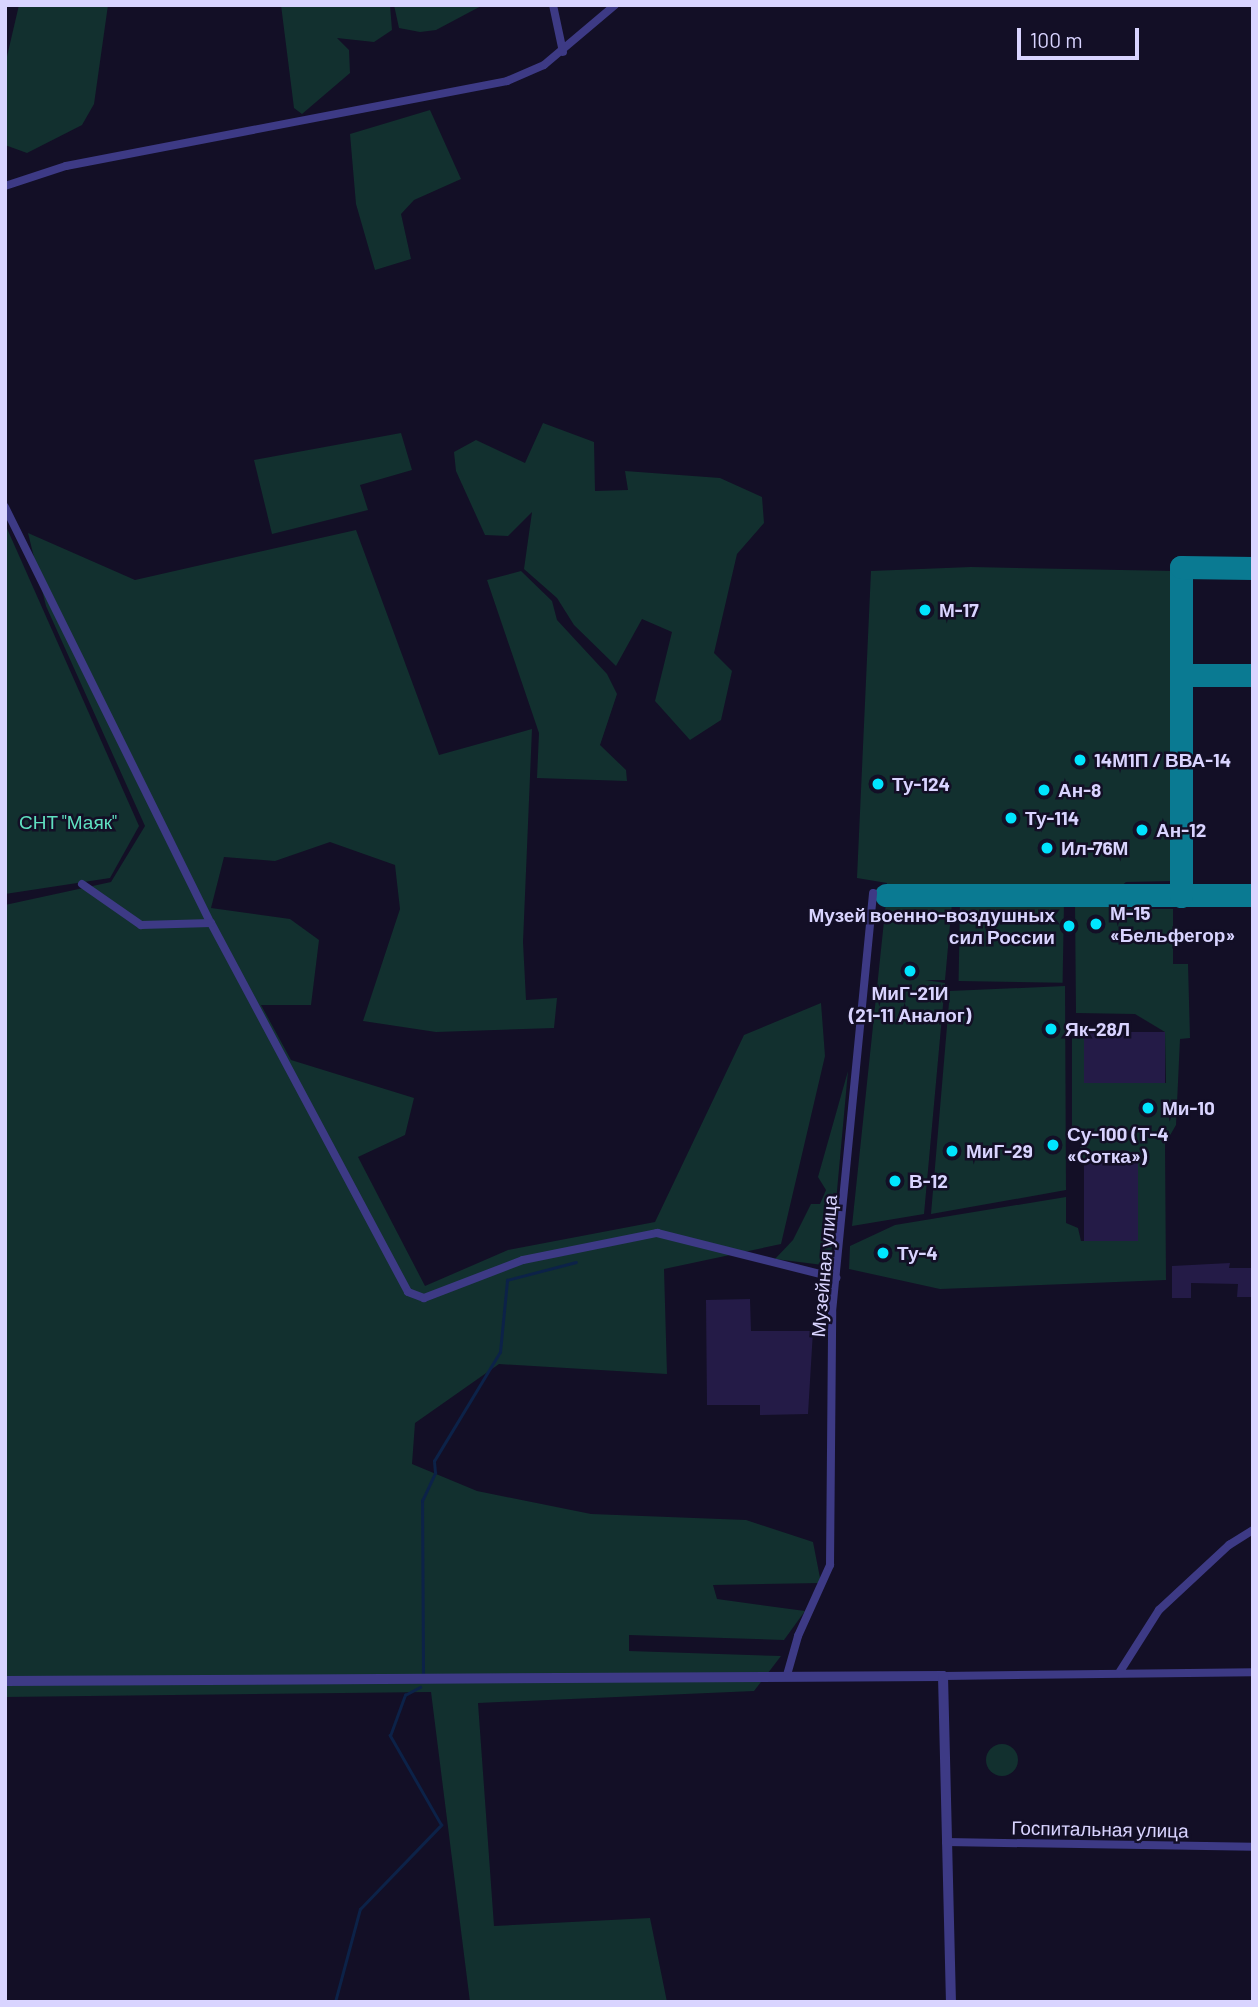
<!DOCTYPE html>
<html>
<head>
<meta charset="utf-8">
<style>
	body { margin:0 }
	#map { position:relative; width:1258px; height:2007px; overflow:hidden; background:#130f26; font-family:Barlow,sans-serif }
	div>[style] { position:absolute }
	.green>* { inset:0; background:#12302f; transform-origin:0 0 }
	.round { border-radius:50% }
	.stream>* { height:2.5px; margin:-1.25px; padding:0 1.25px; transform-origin:1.25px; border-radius:1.25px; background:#0c2248 }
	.taxiway>* { height:23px; margin:-11.5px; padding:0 11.5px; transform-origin:11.5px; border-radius:11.5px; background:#0a7a92 }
	.building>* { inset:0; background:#241b47; transform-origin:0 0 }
	.minor>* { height:8px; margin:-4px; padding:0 4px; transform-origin:4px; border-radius:4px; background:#3d3a85 }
	.tertiary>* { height:10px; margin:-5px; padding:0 5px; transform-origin:5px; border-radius:5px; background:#3d3a85 }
	.dots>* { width:19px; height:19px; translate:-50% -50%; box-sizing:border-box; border:4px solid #130f26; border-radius:50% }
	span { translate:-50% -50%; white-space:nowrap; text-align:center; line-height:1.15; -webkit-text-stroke:5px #130f26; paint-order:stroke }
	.poi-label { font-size:19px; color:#d9d4ff; font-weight:700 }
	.left { translate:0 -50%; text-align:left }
	.right { translate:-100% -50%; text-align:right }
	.park-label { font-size:19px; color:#5fe0c0 }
	.street-label { font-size:19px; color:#d9d4ff }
	.frame { position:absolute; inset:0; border:7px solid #d9d4ff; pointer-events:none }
	.scale { position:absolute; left:1017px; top:28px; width:122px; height:32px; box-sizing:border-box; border:4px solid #d9d4ff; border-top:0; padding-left:9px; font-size:21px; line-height:24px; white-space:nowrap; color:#d9d4ff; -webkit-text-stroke:5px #130f26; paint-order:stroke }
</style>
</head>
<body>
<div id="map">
	<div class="green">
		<div style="clip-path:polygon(19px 5px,108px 5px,94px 104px,82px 125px,27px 153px,5px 145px,5px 65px)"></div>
		<div style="clip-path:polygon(281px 5px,390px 5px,392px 30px,374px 42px,337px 38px,349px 50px,350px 73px,302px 114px,294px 108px)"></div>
		<div style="clip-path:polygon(394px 5px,483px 5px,436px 30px,420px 32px,399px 28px)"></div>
		<div style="clip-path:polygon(430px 110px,461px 179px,414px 200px,401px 214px,411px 259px,375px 270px,356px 204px,350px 134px)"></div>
		<div style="clip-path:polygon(543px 423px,594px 442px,595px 491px,628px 490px,625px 471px,720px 478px,762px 497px,764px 523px,737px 554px,714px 653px,732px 671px,721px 720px,690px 740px,655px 701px,672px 632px,642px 619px,616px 666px,574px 625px,557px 598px,524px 569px,532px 512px,508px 536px,485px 535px,456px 471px,454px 452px,476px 440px,525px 463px)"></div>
		<div style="clip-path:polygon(401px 433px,412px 470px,360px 485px,368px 510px,272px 534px,254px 460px)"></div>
		<div style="clip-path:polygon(5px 524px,139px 826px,110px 878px,5px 894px)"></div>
		<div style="clip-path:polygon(356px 530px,439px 755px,532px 729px,523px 942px,526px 1000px,557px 998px,554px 1028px,436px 1032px,363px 1021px,400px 909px,395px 865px,330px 842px,275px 861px,224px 857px,211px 908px,290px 919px,319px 940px,311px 1005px,261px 1005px,291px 1060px,414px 1098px,405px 1135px,358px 1157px,425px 1286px,508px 1250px,655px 1222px,744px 1035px,821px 1003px,825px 1056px,781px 1244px,664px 1269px,667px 1374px,499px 1364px,415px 1423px,412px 1464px,477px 1491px,591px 1514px,746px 1520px,813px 1542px,821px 1583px,713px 1585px,717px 1599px,805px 1611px,784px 1640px,629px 1635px,629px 1651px,781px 1656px,754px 1691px,478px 1703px,494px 1926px,650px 1918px,667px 2002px,470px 2002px,431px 1692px,5px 1697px,5px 905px,111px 882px,145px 826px,46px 606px,28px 533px,135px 580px)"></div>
		<div style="clip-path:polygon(971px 567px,1174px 571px,1173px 881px,1126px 882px,1119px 888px,887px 888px,887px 883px,857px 878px,871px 571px)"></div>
		<div style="clip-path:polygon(521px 571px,552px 601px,557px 620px,607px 674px,617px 694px,600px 745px,626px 770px,627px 781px,537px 778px,539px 733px,487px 580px)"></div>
		<div style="left:960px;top:901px;width:104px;height:80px;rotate:1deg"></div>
		<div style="clip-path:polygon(886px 902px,952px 903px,945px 980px,925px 980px,945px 983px,924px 1214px,852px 1226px)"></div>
		<div style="clip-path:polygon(1119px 902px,1120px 909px,1173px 909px,1173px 964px,1188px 964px,1190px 1038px,1180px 1039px,1176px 1125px,1165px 1144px,1166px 1280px,940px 1289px,849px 1269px,850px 1246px,895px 1225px,1066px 1197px,1066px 1223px,1078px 1228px,1081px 1241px,1138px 1241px,1138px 1162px,1080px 1161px,1080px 1128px,1072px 1128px,1072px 1032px,1084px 1032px,1085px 1083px,1166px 1083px,1165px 1032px,1135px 1014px,1076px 1013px,1075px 904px)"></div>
		<div style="clip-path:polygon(1065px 986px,1066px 1190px,931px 1214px,950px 991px)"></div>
		<div style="clip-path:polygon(848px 1071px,831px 1256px,823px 1265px,775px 1259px,793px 1240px,811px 1204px,820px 1204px,826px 1190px,818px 1177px)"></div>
		<div class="round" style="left:986px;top:1744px;width:32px;height:32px"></div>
	</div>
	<div class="stream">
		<div style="left:423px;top:1673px;width:172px;rotate:-90.3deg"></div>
		<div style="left:422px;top:1501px;width:31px;rotate:-65deg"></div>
		<div style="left:435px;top:1473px;width:12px;rotate:-95deg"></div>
		<div style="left:434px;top:1461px;width:127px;rotate:-58.8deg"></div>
		<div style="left:500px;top:1352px;width:72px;rotate:-84.4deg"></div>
		<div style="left:507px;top:1280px;width:71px;rotate:-14.6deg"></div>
		<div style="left:335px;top:2002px;width:96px;rotate:-75deg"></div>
		<div style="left:360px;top:1909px;width:117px;rotate:-46deg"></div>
		<div style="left:441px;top:1825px;width:103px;rotate:-119.8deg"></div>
		<div style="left:390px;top:1736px;width:44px;rotate:-69.9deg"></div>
		<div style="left:405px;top:1695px;width:17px;rotate:-28deg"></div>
	</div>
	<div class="taxiway">
		<div style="left:1181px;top:675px;width:72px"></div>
		<div style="left:886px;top:895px;width:367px"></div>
		<div style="left:1181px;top:896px;width:329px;rotate:-90deg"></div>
		<div style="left:1181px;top:567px;width:72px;rotate:0.8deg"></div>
	</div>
	<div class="building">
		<div style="left:1084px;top:1032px;width:81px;height:51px"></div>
		<div style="left:1084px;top:1162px;width:54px;height:79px"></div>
		<div style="clip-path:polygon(1230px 1263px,1229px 1268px,1253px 1268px,1253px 1297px,1237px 1297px,1238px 1284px,1191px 1283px,1191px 1298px,1172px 1298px,1172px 1266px)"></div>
		<div style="clip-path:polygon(750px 1299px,751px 1331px,813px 1331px,808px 1414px,760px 1415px,760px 1405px,707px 1405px,706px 1300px)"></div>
	</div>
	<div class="minor">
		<div style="left:553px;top:5px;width:48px;rotate:78deg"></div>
		<div style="left:5px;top:186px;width:64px;rotate:-18.2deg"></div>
		<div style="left:66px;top:166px;width:449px;rotate:-10.9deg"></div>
		<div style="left:507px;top:81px;width:40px;rotate:-23.4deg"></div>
		<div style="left:544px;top:65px;width:93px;rotate:-40.2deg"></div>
		<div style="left:5px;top:507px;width:464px;rotate:63.7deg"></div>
		<div style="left:211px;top:923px;width:418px;rotate:61.9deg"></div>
		<div style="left:408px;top:1292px;width:17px;rotate:21deg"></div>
		<div style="left:424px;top:1298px;width:106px;rotate:-21deg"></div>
		<div style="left:523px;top:1260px;width:137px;rotate:-11.4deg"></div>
		<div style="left:657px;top:1233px;width:185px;rotate:14.1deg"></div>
		<div style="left:82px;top:884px;width:72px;rotate:34.8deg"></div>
		<div style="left:141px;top:925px;width:70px;rotate:-1.6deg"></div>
		<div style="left:1119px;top:1673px;width:75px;rotate:-57.6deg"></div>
		<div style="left:1159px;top:1610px;width:96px;rotate:-42.9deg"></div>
		<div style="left:1229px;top:1545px;width:28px;rotate:-32deg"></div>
		<div style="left:787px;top:1675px;width:41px;rotate:-74.2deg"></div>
		<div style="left:798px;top:1636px;width:78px;rotate:-65.7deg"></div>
		<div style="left:830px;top:1565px;width:253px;rotate:-89.5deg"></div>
		<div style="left:832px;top:1312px;width:421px;rotate:-84.4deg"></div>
		<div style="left:943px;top:1676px;width:310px;rotate:-0.7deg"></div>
		<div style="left:946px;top:1842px;width:307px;rotate:0.9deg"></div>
	</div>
	<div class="tertiary">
		<div style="left:5px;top:1681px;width:938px;rotate:-0.31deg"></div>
		<div style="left:943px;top:1676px;width:326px;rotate:88.6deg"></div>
	</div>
	<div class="dots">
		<div style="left:925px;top:610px;background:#00e5ff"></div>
		<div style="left:1080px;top:760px;background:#00e5ff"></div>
		<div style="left:878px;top:784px;background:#00e5ff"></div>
		<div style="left:1044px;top:790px;background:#00e5ff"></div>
		<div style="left:1011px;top:818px;background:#00e5ff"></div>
		<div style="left:1142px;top:830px;background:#00e5ff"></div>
		<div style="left:1047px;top:848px;background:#00e5ff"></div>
		<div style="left:1096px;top:924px;background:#00e5ff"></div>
		<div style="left:1069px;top:926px;background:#00e5ff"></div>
		<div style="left:910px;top:971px;background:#00e5ff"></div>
		<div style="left:1051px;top:1029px;background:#00e5ff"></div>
		<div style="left:1148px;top:1108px;background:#00e5ff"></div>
		<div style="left:1053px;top:1145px;background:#00e5ff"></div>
		<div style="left:952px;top:1151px;background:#00e5ff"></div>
		<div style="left:895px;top:1181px;background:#00e5ff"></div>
		<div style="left:883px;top:1253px;background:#00e5ff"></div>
	</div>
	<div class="poi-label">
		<span class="left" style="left:939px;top:610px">М-17</span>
		<span class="left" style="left:1094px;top:760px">14М1П / ВВА-14</span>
		<span class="left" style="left:892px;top:784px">Ту-124</span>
		<span class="left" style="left:1058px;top:790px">Ан-8</span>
		<span class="left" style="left:1025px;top:818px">Ту-114</span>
		<span class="left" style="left:1156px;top:830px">Ан-12</span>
		<span class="left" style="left:1061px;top:848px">Ил-76М</span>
		<span class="left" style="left:1110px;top:924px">М-15<br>«Бельфегор»</span>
		<span class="right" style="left:1055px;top:926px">Музей военно-воздушных<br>сил России</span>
		<span style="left:910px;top:1004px">МиГ-21И<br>(21-11 Аналог)</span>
		<span class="left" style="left:1065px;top:1029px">Як-28Л</span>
		<span class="left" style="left:1162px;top:1108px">Ми-10</span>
		<span class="left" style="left:1067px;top:1145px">Су-100 (Т-4<br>«Сотка»)</span>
		<span class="left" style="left:966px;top:1151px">МиГ-29</span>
		<span class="left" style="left:909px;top:1181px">В-12</span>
		<span class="left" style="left:897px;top:1253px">Ту-4</span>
	</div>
	<div class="park-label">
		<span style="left:68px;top:822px">СНТ "Маяк"</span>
	</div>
	<div class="street-label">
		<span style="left:824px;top:1266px;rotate:-85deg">Музейная улица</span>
		<span style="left:1100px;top:1829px;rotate:1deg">Госпитальная улица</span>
	</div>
	<div class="frame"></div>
	<div class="scale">100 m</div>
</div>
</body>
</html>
